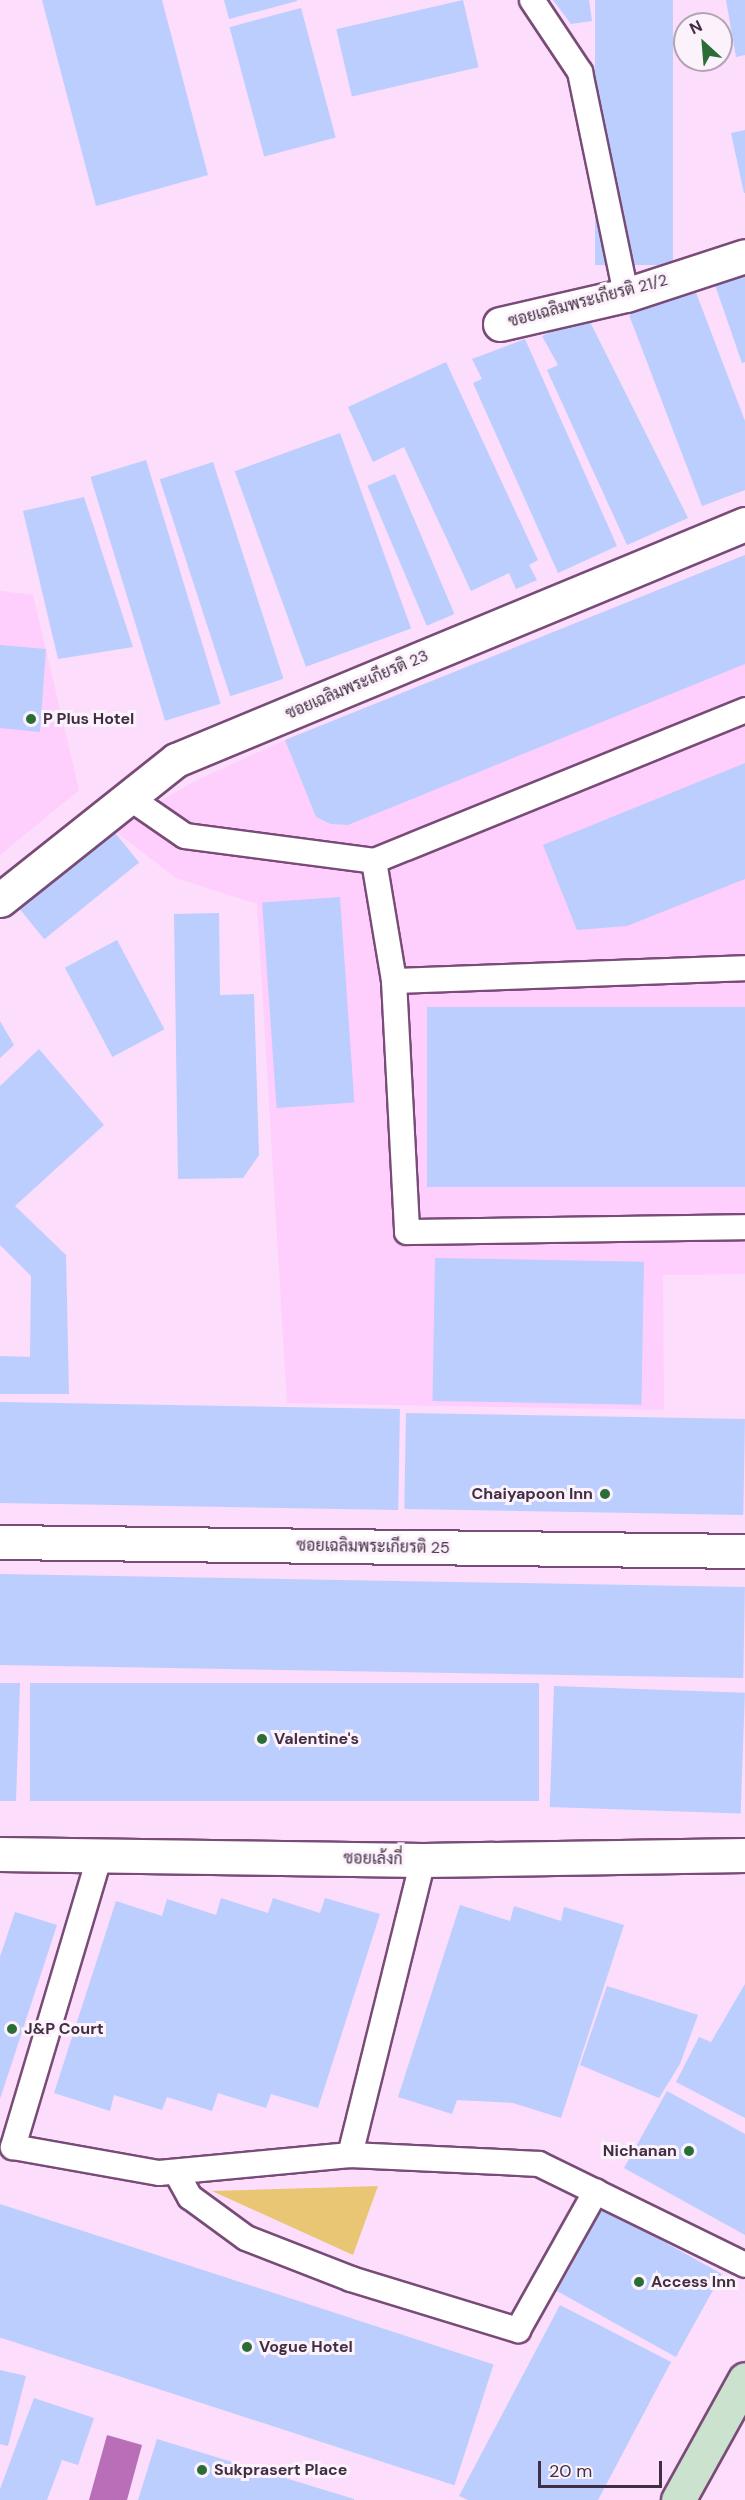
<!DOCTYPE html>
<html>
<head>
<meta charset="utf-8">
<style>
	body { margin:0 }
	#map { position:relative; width:745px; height:2500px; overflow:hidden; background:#fcddfb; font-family:"DM Sans",Sarabun,sans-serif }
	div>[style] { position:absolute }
	.built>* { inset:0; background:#fecffc }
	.green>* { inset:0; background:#e8c673 }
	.water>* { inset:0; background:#b96eb8 }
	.building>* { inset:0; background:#bbcefe; transform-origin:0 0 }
	.roads { filter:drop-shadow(2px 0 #784c77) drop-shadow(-2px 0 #784c77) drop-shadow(0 2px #784c77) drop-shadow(0 -2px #784c77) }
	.lane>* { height:24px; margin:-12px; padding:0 12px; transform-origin:12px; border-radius:12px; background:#fff }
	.street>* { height:33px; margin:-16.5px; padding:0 16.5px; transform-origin:16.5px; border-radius:16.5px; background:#fff }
	.secondary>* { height:33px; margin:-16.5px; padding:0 16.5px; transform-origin:16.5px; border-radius:16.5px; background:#cbe2ce }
	.dots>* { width:16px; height:16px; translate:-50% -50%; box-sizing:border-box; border:3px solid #fcf2fc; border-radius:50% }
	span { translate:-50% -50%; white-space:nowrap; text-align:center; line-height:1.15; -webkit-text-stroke:6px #fcf2fc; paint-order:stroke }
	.street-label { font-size:16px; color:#422e42 }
	.poi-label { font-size:16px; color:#422e42; font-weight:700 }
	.left { translate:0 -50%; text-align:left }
	.right { translate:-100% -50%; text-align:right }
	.north { position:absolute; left:673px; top:12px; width:60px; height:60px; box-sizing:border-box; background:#fcf2fc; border:2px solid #b2a4b2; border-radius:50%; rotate:334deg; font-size:16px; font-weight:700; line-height:24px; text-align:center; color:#422e42 }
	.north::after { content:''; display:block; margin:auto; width:21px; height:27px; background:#2a6d37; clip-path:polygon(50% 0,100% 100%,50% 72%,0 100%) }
	.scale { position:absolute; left:538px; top:2461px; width:124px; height:27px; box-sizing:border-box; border:3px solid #422e42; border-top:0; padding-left:8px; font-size:18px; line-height:21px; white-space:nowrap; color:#422e42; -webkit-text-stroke:4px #fcf2fc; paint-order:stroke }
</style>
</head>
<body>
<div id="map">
	<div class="built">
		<div style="clip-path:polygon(745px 555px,745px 1274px,663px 1275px,664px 1410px,287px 1403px,257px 904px,176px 878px,112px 829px,195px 781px,285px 740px)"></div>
		<div style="clip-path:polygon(0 591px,33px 595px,79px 790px,0 855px)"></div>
	</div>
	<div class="green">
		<div style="clip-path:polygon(378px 2186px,353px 2255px,212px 2191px)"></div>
	</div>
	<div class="water">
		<div style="clip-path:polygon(107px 2435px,142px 2445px,127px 2500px,89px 2500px)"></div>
	</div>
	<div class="building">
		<div style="clip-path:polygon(42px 0,162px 0,208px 175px,96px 206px)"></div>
		<div style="clip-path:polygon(224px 0,297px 0,297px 1px,229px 19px)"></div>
		<div style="left:463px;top:0;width:69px;height:130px;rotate:77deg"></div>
		<div style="clip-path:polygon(553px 0,589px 0,592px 21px,571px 24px)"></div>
		<div style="left:595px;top:0;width:78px;height:265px"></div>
		<div style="clip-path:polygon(726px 0,745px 0,745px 55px,736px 57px)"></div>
		<div style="left:301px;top:8px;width:134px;height:74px;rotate:75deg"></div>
		<div style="clip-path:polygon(745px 130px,745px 193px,744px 193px,731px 133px)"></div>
		<div style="clip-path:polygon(745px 268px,745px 362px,742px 363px,713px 279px)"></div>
		<div style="clip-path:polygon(695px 290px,745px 421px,745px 490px,702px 506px,629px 315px)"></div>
		<div style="clip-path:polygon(587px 316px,688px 518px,627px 545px,547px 370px,558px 365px,542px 336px)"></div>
		<div style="clip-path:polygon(525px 339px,617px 546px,558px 573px,473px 383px,482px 379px,472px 359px)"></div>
		<div style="clip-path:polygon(446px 362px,538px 560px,529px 565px,537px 580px,516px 589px,509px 573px,471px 591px,404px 447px,373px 462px,348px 407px)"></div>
		<div style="left:340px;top:433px;width:208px;height:112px;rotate:70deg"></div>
		<div style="left:146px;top:460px;width:255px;height:58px;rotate:73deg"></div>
		<div style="left:213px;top:462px;width:228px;height:56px;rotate:72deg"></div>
		<div style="left:395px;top:474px;width:152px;height:30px;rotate:67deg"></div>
		<div style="clip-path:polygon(84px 497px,133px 647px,58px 659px,23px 511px)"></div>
		<div style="clip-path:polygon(745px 555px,745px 664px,348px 825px,331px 824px,316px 817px,285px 740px)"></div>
		<div style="clip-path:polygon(0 645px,46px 649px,40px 732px,0 728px)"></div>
		<div style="clip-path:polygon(745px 763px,745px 879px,627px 926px,577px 930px,543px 845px)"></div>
		<div style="left:112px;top:829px;width:43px;height:122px;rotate:51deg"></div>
		<div style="left:340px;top:897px;width:206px;height:78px;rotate:86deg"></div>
		<div style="clip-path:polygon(219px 913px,220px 995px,254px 994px,259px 1155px,243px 1178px,178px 1179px,174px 914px)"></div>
		<div style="left:117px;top:940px;width:101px;height:59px;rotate:62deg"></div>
		<div style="left:745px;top:1007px;width:180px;height:318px;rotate:90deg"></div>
		<div style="clip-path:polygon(0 1021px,14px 1045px,0 1058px)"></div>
		<div style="clip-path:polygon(39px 1049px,104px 1125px,15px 1206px,66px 1255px,69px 1394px,0 1394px,0 1356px,30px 1357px,31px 1276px,0 1245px,0 1086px)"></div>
		<div style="left:435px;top:1258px;width:209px;height:143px;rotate:1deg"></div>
		<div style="left:0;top:1402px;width:400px;height:101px;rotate:1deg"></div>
		<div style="left:406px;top:1413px;width:339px;height:96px;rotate:1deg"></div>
		<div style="left:0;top:1574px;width:745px;height:91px;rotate:1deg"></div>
		<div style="clip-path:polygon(0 1683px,20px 1683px,16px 1801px,0 1801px)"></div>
		<div style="left:30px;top:1683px;width:509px;height:118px"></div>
		<div style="left:554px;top:1686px;width:191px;height:121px;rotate:2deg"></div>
		<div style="clip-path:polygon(221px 1898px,268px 1913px,273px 1898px,320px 1913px,325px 1898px,380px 1914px,318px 2108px,271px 2094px,266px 2108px,218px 2093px,212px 2111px,167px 2097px,162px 2110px,114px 2095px,110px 2111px,54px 2093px,116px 1901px,162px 1916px,167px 1899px,216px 1915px)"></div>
		<div style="clip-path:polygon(460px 1905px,510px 1921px,514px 1906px,561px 1921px,564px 1907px,624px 1925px,561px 2118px,513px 2103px,457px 2100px,452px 2114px,398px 2097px)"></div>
		<div style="clip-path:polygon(15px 1912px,57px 1925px,0 2099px,0 1957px)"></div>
		<div style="clip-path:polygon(745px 1984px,745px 2118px,676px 2082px,699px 2037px,711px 2042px)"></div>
		<div style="clip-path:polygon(607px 1986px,698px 2015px,680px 2064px,659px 2098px,580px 2065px)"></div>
		<div style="clip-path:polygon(667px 2091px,745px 2134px,745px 2235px,624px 2168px)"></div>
		<div style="left:0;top:2204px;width:519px;height:127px;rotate:18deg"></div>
		<div style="left:603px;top:2208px;width:136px;height:95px;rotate:29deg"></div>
		<div style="clip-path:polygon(560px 2305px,671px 2362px,598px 2500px,468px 2500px,459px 2496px)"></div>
		<div style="clip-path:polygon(0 2370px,26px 2376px,8px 2446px,0 2444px)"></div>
		<div style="clip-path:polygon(34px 2398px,94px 2418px,78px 2465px,62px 2460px,47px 2500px,0 2500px,0 2489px)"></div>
		<div style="clip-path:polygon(157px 2439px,354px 2499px,354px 2500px,138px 2500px)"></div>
	</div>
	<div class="roads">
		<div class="lane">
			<div style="left:532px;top:0;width:87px;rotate:56.3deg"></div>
			<div style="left:580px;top:72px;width:228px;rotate:78.3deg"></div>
			<div style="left:127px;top:796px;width:70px;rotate:34.6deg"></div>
			<div style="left:185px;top:836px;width:191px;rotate:7.5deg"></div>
			<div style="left:374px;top:861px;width:401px;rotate:-22.1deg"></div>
			<div style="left:374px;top:861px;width:122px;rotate:80.5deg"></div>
			<div style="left:394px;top:981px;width:351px;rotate:-2.1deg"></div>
			<div style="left:394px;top:981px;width:251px;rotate:87deg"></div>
			<div style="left:407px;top:1232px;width:338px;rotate:-0.8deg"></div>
			<div style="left:100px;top:1855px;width:305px;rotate:106.6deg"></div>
			<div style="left:13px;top:2147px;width:148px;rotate:10.1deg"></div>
			<div style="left:159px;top:2173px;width:192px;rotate:-5.4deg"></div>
			<div style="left:350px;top:2155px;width:189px;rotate:2.7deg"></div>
			<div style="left:539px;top:2164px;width:229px;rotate:26.1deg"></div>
			<div style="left:350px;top:2155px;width:304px;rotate:-76.1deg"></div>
			<div style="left:176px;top:2172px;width:29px;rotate:61deg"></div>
			<div style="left:190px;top:2197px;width:69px;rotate:36.2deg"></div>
			<div style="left:246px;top:2238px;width:113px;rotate:21.3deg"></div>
			<div style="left:351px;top:2279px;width:175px;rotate:17deg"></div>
			<div style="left:518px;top:2330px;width:159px;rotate:-60.7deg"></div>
		</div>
		<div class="street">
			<div style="left:500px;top:324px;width:129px;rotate:-13deg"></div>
			<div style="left:626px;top:295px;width:125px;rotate:-18.1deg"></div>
			<div style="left:0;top:900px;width:225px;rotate:-38.5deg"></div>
			<div style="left:176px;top:760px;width:616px;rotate:-22.53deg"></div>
			<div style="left:0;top:1542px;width:745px;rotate:0.69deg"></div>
			<div style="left:0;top:1854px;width:423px;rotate:0.8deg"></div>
			<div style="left:423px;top:1860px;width:322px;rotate:-0.9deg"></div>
		</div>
		<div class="secondary">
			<div style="left:678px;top:2500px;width:138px;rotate:-61deg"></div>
		</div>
	</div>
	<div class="dots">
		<div style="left:31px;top:719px;background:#2a6d37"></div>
		<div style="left:605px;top:1494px;background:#2a6d37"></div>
		<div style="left:262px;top:1739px;background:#2a6d37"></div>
		<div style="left:12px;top:2029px;background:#2a6d37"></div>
		<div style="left:689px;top:2151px;background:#2a6d37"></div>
		<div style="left:639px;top:2282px;background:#2a6d37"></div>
		<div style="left:247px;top:2347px;background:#2a6d37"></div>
		<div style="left:202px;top:2470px;background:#2a6d37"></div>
	</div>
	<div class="street-label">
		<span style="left:588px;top:301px;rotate:-15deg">ซอยเฉลิมพระเกียรติ 21/2</span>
		<span style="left:357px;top:685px;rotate:-23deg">ซอยเฉลิมพระเกียรติ 23</span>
		<span style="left:373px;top:1547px;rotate:1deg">ซอยเฉลิมพระเกียรติ 25</span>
		<span style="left:373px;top:1859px;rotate:1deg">ซอยเล้งกี่</span>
	</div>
	<div class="poi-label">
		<span class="left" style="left:43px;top:719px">P Plus Hotel</span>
		<span class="right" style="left:593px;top:1494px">Chaiyapoon Inn</span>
		<span class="left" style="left:274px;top:1739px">Valentine's</span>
		<span class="left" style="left:24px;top:2029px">J&amp;P Court</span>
		<span class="right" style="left:677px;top:2151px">Nichanan</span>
		<span class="left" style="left:651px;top:2282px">Access Inn</span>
		<span class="left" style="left:259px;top:2347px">Vogue Hotel</span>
		<span class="left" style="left:214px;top:2470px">Sukprasert Place</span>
	</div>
	<div class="north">N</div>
	<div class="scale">20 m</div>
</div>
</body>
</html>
